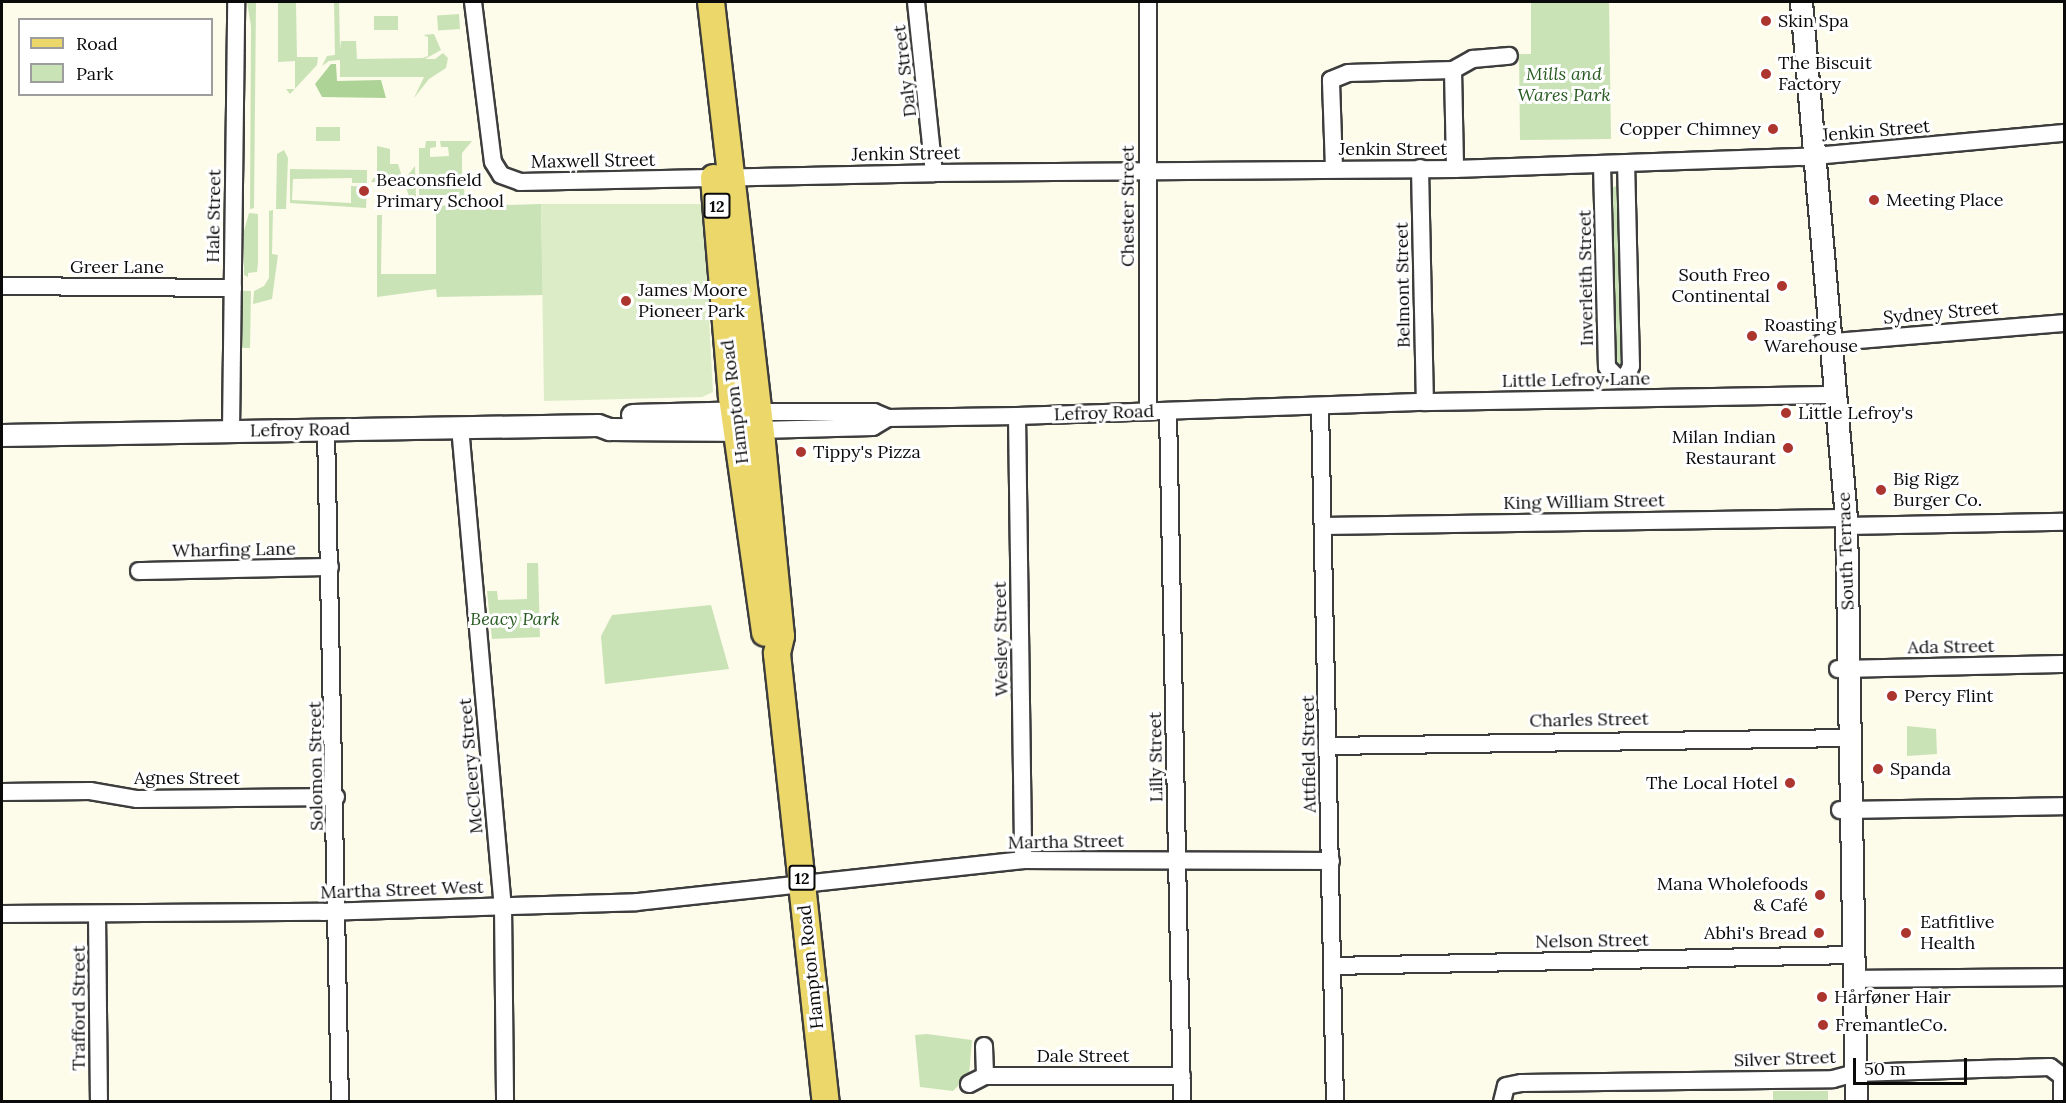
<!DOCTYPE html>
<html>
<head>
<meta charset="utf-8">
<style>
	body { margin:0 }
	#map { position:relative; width:2066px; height:1103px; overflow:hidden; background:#fdfbe9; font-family:Lora,serif }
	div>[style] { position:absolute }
	.green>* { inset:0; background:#cae3b6; transform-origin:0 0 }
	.forest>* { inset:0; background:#add397 }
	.pitch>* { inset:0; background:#dcecc7 }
	.roads { filter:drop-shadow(2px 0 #3d3d3d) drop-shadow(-2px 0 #3d3d3d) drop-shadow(0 2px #3d3d3d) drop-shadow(0 -2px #3d3d3d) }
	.minor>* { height:16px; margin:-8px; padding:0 8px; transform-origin:8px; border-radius:8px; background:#fff }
	.tertiary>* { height:21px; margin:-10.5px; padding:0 10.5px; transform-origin:10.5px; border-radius:10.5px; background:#fff }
	.primary>* { height:26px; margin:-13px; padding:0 13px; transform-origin:13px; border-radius:13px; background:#ecd86a }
	.dots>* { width:16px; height:16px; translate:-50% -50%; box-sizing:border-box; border:3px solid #fff; border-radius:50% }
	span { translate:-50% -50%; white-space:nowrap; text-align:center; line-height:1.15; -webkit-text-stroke:6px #fff; paint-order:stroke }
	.shield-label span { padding:2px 4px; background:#fff; border:2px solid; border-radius:4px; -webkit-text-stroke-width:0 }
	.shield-label { font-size:16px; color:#0a0a0a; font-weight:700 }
	.poi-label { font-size:18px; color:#0a0a0a }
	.left { translate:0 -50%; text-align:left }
	.right { translate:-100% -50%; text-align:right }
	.street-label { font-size:18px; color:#0a0a0a }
	.park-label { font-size:18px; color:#285b21; font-style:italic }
	.frame { position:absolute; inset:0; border:3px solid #0a0a0a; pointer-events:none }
	.legend { position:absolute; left:18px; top:18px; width:195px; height:78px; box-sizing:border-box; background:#fff; border:2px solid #9d9d9d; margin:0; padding:8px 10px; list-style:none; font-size:18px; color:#0a0a0a }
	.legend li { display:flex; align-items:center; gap:12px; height:30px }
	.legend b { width:30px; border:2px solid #9d9d9d }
	.scale { position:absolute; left:1853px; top:1058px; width:114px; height:27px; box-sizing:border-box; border:3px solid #0a0a0a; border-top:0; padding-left:8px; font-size:18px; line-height:21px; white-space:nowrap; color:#0a0a0a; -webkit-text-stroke:4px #fff; paint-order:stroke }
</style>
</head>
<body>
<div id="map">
	<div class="green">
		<div style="clip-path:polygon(247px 2px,256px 2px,254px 208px,250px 209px,251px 26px)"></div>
		<div style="clip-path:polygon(278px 2px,296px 2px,297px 57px,318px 57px,317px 65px,290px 94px,286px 89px,295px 89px,295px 61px,278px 62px)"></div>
		<div style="clip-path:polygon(334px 2px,339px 2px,340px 49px,341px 41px,356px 41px,357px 59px,423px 58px,428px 56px,428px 37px,423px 35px,434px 34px,441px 50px,425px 59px,435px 59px,443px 53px,448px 58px,446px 68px,429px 79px,414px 98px,424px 77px,340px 77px,340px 60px,329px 61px,322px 66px,327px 56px,335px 55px)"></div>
		<div style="clip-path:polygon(1531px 2px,1609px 2px,1611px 139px,1520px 140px,1519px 54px,1531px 54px)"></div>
		<div style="left:459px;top:14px;width:15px;height:22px;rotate:86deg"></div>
		<div style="left:374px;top:16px;width:24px;height:14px"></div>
		<div style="left:316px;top:127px;width:24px;height:14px"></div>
		<div style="clip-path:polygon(426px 141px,436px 141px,436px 147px,430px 148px,430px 157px,449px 156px,448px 147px,441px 147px,440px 141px,472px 141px,462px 153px,462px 181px,454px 181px,448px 187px,464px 189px,466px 206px,541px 204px,543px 295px,437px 297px,436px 289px,377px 297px,377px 215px,382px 215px,381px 274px,436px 274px,436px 206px,459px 205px,458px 202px,419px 197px,419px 148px,425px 148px)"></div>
		<div style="clip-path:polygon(377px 146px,390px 149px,390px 164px,398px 164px,403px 180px,395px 189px,391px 178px,386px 178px,385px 183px,371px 182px,377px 173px)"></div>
		<div style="clip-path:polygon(284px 150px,288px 158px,286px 209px,276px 209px,277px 154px)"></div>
		<div style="clip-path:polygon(415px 166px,416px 197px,409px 197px,404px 180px)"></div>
		<div style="clip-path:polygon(290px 169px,367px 170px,367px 183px,352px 183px,352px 178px,293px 179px,292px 200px,351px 203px,351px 186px,367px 187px,366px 208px,290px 203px)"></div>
		<div style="clip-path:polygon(1620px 184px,1627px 366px,1615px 372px,1610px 189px)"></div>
		<div style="clip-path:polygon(273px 210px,272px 254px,278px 255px,272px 299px,253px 304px,254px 291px,264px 286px,269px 278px,269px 211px)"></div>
		<div style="clip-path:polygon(249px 213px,258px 214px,258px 262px,257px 272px,248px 273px,248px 277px,244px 275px,244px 231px)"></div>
		<div style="left:251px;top:291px;width:57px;height:12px;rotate:91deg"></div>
		<div style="clip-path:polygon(527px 563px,538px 563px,540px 637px,492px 639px,487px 591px,497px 591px,498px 600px,527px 599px)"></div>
		<div style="clip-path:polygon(711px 605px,729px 669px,605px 684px,601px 636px,612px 615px)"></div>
		<div style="clip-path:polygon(1907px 726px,1936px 729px,1937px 754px,1907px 756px)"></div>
		<div style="clip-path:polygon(927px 1034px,972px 1040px,969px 1075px,953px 1091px,920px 1087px,915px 1035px)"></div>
		<div style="left:1773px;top:1091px;width:55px;height:10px"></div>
	</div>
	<div class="forest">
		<div style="clip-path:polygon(331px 64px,336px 64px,337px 81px,381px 80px,386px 98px,322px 97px,315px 84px)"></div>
	</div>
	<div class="pitch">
		<div style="clip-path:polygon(541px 204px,703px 204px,713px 392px,702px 397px,544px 401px)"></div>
	</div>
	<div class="roads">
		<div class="minor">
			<div style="left:473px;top:2px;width:161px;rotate:82.9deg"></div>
			<div style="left:493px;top:162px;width:15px;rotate:58deg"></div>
			<div style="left:501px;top:175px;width:20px;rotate:20deg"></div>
			<div style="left:520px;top:182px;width:414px;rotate:-1.2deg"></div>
			<div style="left:934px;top:173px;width:521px;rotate:-0.44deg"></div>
			<div style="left:1455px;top:169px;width:349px;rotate:-2deg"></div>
			<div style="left:1804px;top:157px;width:261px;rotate:-5.3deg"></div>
			<div style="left:916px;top:2px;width:172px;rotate:84deg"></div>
			<div style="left:1148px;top:2px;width:409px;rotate:90deg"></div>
			<div style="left:1453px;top:70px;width:23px;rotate:-29deg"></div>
			<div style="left:1473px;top:59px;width:36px;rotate:-5deg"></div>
			<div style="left:1602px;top:164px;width:203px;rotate:88.6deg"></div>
			<div style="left:1607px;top:367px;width:16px;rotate:45deg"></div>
			<div style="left:1618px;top:378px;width:9px;rotate:-18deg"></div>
			<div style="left:1627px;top:375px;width:10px;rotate:-66deg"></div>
			<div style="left:1631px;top:366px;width:203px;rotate:-91.4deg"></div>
			<div style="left:1334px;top:168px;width:88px;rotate:-92deg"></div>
			<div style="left:1331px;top:80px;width:18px;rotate:-22deg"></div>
			<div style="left:1348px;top:73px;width:105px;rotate:-1.6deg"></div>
			<div style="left:1453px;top:70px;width:99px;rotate:88.8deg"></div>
			<div style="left:1420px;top:168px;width:234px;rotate:88.8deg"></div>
			<div style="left:2px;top:286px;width:231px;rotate:0.5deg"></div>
			<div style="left:1821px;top:343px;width:244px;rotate:-4.7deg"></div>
			<div style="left:1320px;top:406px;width:696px;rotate:88.77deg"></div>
			<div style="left:1168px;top:411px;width:691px;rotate:88.84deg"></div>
			<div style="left:757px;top:412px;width:117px"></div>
			<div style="left:874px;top:412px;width:15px;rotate:23deg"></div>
			<div style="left:888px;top:418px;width:129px;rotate:-0.9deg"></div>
			<div style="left:1017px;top:416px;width:408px;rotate:-2deg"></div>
			<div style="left:1425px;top:402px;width:407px;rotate:-1deg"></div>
			<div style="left:1017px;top:416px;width:444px;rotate:89.2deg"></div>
			<div style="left:460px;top:427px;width:480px;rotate:84.9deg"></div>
			<div style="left:503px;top:905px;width:197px;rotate:89.4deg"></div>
			<div style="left:326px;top:430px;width:672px;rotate:88.81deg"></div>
			<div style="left:760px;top:430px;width:113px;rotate:-1.5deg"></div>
			<div style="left:873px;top:427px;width:17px;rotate:-31deg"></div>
			<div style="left:231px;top:431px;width:429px;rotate:-89.3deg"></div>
			<div style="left:1323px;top:526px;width:523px;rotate:-0.88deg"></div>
			<div style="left:1846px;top:526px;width:218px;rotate:-1.1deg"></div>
			<div style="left:139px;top:571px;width:191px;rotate:-1.2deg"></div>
			<div style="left:1838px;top:669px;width:226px;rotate:-1.3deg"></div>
			<div style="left:1328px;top:746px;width:522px;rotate:-0.88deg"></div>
			<div style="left:2px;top:792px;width:88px;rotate:-0.7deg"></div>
			<div style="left:90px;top:791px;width:48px;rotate:9.7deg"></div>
			<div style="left:137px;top:799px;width:199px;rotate:-0.6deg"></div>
			<div style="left:1840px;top:810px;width:224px;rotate:-1deg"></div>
			<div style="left:2px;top:914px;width:321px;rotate:-0.4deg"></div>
			<div style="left:323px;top:912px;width:314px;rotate:-1.8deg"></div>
			<div style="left:637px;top:902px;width:388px;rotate:-6.2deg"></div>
			<div style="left:1023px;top:860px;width:308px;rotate:0.2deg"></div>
			<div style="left:97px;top:914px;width:188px;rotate:89.4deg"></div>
			<div style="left:1332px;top:966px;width:521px;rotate:-1.21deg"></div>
			<div style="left:1854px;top:979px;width:210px;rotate:-0.5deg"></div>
			<div style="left:984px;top:1046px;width:30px;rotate:88deg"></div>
			<div style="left:969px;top:1084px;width:18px;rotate:-27deg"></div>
			<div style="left:985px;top:1076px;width:197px"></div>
			<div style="left:1502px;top:1102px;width:16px;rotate:-76deg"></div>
			<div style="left:1506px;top:1086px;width:16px;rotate:-11deg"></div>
			<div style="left:1522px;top:1083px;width:311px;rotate:-0.7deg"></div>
			<div style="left:1833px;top:1079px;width:24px;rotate:-15deg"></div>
			<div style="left:1856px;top:1073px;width:194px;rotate:-1.8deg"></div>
			<div style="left:2050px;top:1067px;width:15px;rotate:37deg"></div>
			<div style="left:2062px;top:1076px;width:26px;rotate:90deg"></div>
		</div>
		<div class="tertiary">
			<div style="left:1801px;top:2px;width:518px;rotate:85.02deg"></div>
			<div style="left:1846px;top:518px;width:584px;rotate:89.02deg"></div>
			<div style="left:632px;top:415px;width:116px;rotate:-1.5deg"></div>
			<div style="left:2px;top:435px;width:596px;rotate:-0.96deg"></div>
			<div style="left:598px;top:425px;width:12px;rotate:20deg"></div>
			<div style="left:609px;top:429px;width:144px;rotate:0.4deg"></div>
		</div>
		<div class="primary">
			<div style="left:711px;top:2px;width:444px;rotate:83.4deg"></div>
			<div style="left:762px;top:443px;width:194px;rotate:84.4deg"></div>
			<div style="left:781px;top:636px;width:18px;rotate:103deg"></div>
			<div style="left:777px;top:654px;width:451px;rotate:83.8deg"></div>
			<div style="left:714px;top:178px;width:220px;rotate:85.3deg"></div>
			<div style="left:732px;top:397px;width:238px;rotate:82deg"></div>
		</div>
	</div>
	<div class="dots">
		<div style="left:1766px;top:21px;background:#ac352f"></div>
		<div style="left:1766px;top:74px;background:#ac352f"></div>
		<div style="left:1773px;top:129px;background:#ac352f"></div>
		<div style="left:364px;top:191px;background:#ac352f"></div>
		<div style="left:1874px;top:200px;background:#ac352f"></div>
		<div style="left:1782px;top:286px;background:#ac352f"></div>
		<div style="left:626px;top:301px;background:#ac352f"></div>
		<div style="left:1752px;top:336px;background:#ac352f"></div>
		<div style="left:1786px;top:413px;background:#ac352f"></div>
		<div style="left:1788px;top:448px;background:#ac352f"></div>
		<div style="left:801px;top:452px;background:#ac352f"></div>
		<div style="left:1881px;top:490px;background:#ac352f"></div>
		<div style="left:1892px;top:696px;background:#ac352f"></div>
		<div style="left:1878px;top:769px;background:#ac352f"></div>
		<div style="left:1790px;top:783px;background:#ac352f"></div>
		<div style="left:1820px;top:895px;background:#ac352f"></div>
		<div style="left:1819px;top:933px;background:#ac352f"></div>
		<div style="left:1906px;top:933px;background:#ac352f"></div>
		<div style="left:1822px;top:997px;background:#ac352f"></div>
		<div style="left:1823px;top:1025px;background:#ac352f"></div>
	</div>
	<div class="shield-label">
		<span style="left:717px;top:206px">12</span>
		<span style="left:802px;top:878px">12</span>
	</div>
	<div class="poi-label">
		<span class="left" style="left:1778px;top:21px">Skin Spa</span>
		<span class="left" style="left:1778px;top:74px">The Biscuit<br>Factory</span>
		<span class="right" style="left:1761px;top:129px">Copper Chimney</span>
		<span class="left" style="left:376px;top:191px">Beaconsfield<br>Primary School</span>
		<span class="left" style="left:1886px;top:200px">Meeting Place</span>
		<span class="right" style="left:1770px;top:286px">South Freo<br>Continental</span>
		<span class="left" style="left:638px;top:301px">James Moore<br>Pioneer Park</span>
		<span class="left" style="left:1764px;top:336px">Roasting<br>Warehouse</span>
		<span class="left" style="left:1798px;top:413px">Little Lefroy's</span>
		<span class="right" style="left:1776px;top:448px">Milan Indian<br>Restaurant</span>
		<span class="left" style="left:813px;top:452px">Tippy's Pizza</span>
		<span class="left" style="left:1893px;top:490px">Big Rigz<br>Burger Co.</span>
		<span class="left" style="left:1904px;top:696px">Percy Flint</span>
		<span class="left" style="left:1890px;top:769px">Spanda</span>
		<span class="right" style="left:1778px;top:783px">The Local Hotel</span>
		<span class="right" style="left:1808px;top:895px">Mana Wholefoods<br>&amp; Café</span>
		<span class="left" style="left:1920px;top:933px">Eatfitlive<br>Health</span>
		<span class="right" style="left:1807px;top:933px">Abhi's Bread</span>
		<span class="left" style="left:1834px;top:997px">Hårføner Hair</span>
		<span class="left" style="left:1835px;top:1025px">FremantleCo.</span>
	</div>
	<div class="street-label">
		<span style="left:905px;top:71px;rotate:-97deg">Daly Street</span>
		<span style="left:1876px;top:131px;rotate:-5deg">Jenkin Street</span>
		<span style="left:1393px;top:149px">Jenkin Street</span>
		<span style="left:906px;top:154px;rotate:-1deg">Jenkin Street</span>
		<span style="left:593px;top:161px;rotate:-1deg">Maxwell Street</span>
		<span style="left:1128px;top:206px;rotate:-90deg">Chester Street</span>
		<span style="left:214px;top:216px;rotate:-89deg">Hale Street</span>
		<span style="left:117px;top:267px">Greer Lane</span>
		<span style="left:1586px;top:278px;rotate:-91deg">Inverleith Street</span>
		<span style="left:1403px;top:285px;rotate:-91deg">Belmont Street</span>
		<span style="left:1941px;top:313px;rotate:-5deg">Sydney Street</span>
		<span style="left:1576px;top:380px;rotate:-1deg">Little Lefroy Lane</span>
		<span style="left:735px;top:402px;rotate:-97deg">Hampton Road</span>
		<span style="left:1104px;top:413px;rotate:-2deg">Lefroy Road</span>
		<span style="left:300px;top:430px;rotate:-1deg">Lefroy Road</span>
		<span style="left:1584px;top:502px;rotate:-1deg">King William Street</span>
		<span style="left:234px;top:550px;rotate:-1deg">Wharfing Lane</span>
		<span style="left:1846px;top:551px;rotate:-92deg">South Terrace</span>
		<span style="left:1001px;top:639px;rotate:-91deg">Wesley Street</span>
		<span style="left:1951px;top:647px;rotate:-1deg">Ada Street</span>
		<span style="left:1589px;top:720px;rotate:-1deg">Charles Street</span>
		<span style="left:1309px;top:754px;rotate:-91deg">Attfield Street</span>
		<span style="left:1156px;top:757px;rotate:-91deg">Lilly Street</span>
		<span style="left:316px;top:766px;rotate:-91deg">Solomon Street</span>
		<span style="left:471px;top:766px;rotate:-95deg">McCleery Street</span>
		<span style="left:187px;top:778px">Agnes Street</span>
		<span style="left:1066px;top:842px;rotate:-1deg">Martha Street</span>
		<span style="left:402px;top:890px;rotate:-2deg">Martha Street West</span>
		<span style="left:1592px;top:941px;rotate:-1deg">Nelson Street</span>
		<span style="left:811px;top:967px;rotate:-96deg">Hampton Road</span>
		<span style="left:79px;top:1008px;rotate:-90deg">Trafford Street</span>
		<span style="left:1083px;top:1056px">Dale Street</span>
		<span style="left:1785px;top:1059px;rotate:-2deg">Silver Street</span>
	</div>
	<div class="park-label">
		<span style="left:1564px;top:85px">Mills and<br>Wares Park</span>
		<span style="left:515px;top:619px">Beacy Park</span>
	</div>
	<div class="frame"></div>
	<ul class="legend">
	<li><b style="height:8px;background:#ecd86a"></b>Road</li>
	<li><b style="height:16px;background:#cae3b6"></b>Park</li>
	</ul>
	<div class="scale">50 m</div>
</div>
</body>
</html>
